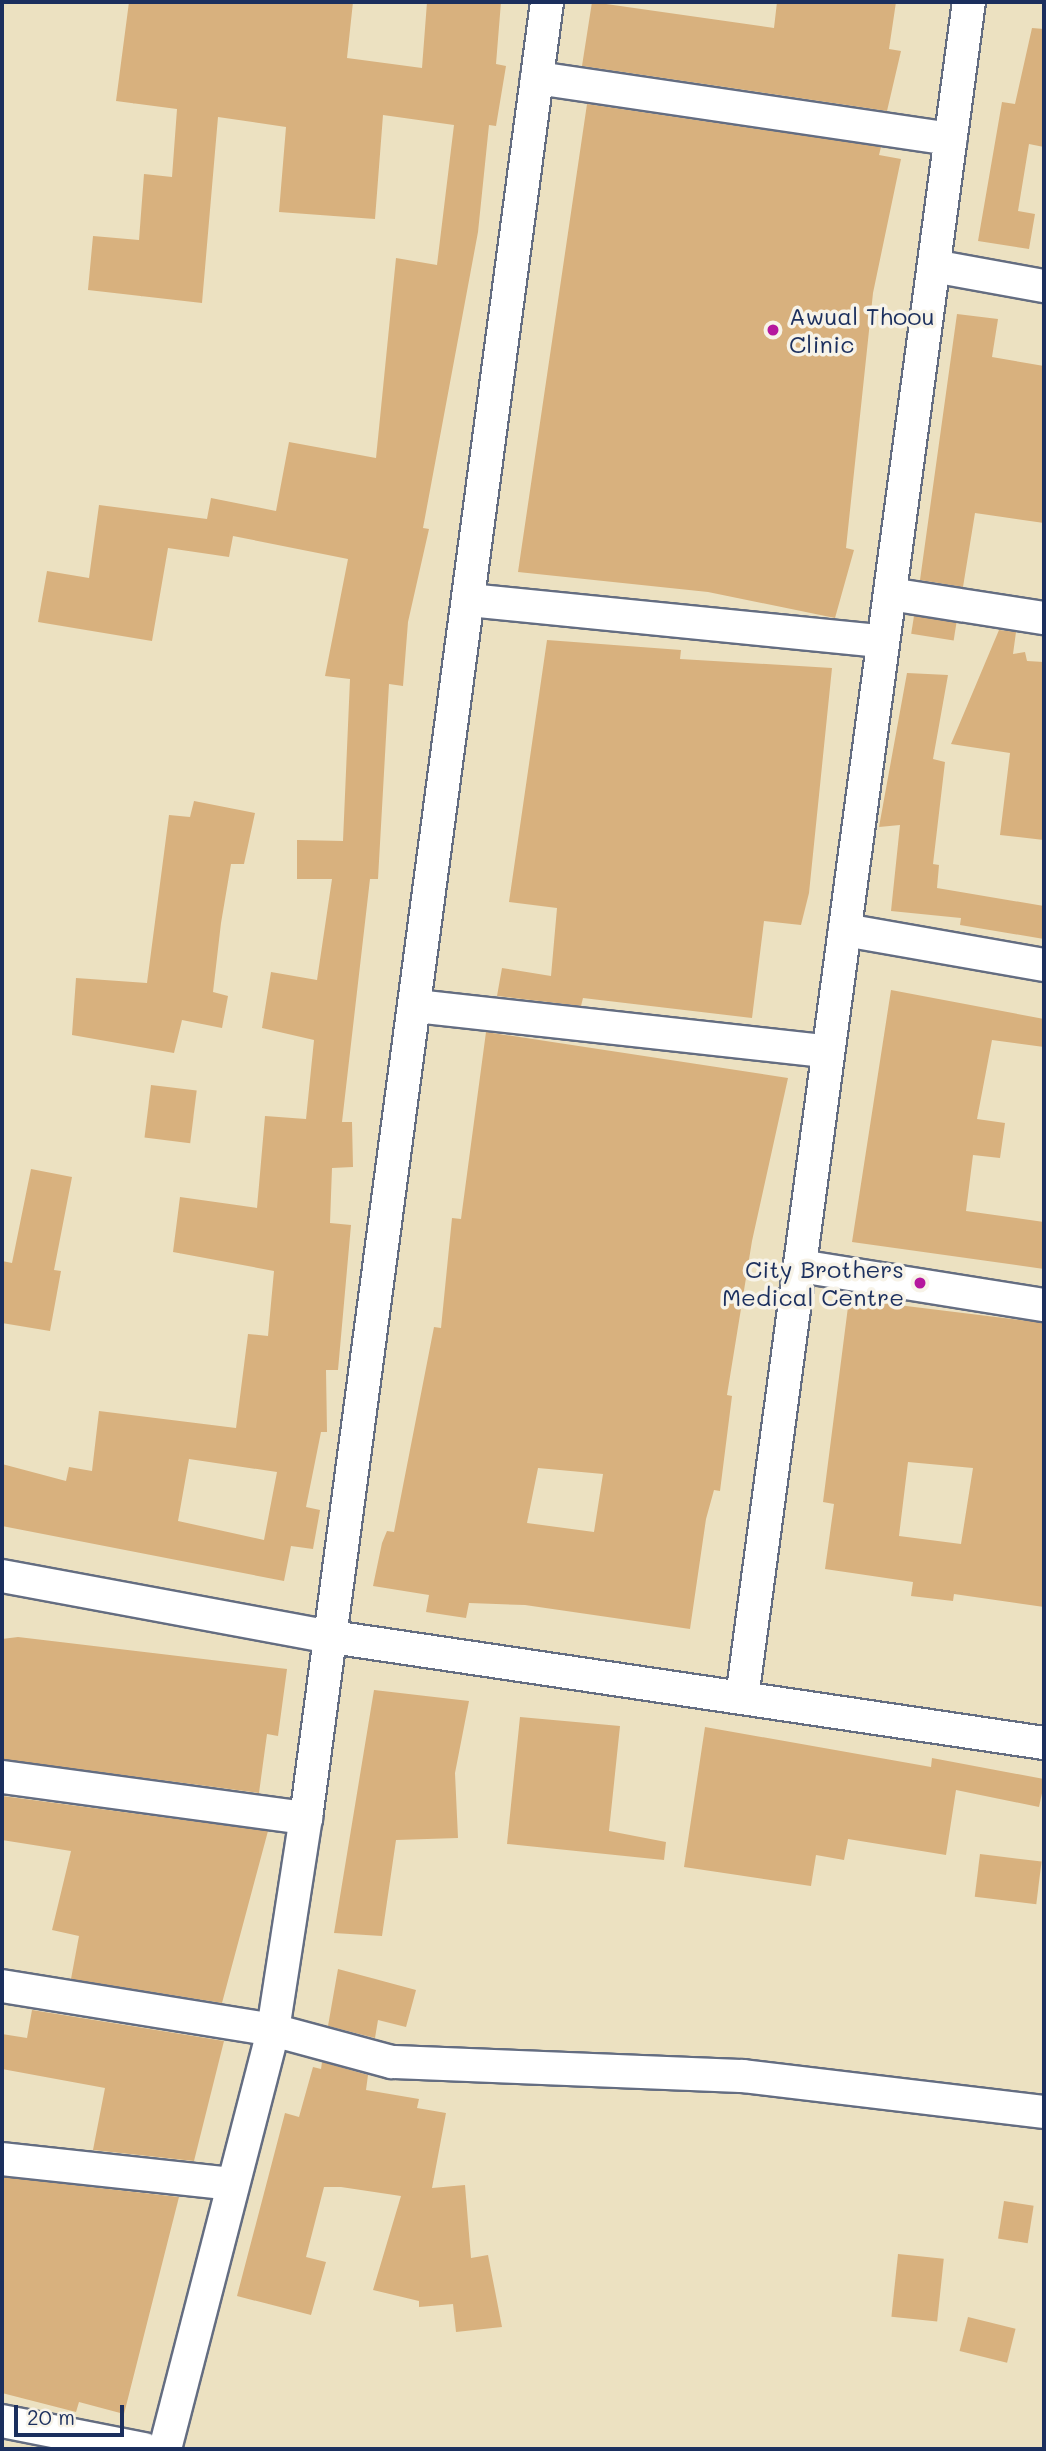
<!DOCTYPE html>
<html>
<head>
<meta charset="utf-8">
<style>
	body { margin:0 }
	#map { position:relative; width:1046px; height:2451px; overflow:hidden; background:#ece1c1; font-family:Mali,sans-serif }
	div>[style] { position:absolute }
	.building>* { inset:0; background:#d8b17e; transform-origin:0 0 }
	.roads { filter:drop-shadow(2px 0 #646d81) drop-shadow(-2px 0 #646d81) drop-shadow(0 2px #646d81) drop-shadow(0 -2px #646d81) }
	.street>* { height:32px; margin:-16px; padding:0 16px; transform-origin:16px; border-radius:16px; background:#fff }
	.dots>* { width:19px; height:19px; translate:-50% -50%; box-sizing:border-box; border:4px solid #f7f3e8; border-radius:50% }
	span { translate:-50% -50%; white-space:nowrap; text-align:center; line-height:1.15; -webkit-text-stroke:7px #f7f3e8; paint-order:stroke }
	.poi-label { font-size:24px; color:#1b2f5e }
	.left { translate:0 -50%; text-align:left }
	.right { translate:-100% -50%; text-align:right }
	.frame { position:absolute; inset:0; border:4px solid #1b2f5e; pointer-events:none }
	.scale { position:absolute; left:14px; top:2405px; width:110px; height:32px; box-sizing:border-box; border:4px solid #1b2f5e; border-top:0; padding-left:9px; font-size:21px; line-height:24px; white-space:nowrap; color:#1b2f5e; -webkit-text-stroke:5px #f7f3e8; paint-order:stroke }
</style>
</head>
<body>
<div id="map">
	<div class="building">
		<div style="clip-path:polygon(evenodd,129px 2px,353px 2px,347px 58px,422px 68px,427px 2px,501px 2px,496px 64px,506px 66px,496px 126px,489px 125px,478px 232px,423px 528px,429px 529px,408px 622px,403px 686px,389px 684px,378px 879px,370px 879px,342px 1122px,352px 1122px,353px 1167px,332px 1168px,330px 1223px,351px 1225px,338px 1370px,326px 1370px,327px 1432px,321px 1432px,306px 1507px,320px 1510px,313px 1549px,291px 1546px,284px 1581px,2px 1526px,2px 1464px,66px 1481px,69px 1467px,92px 1471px,99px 1411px,236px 1428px,248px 1334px,268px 1336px,274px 1271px,173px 1252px,180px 1197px,257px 1208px,265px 1116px,306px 1119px,314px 1040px,262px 1028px,271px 972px,317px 980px,332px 879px,297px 879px,297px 840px,343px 841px,350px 679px,325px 676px,348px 559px,233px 536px,229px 557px,168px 548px,152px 641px,38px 622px,47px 571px,89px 578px,99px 505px,207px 519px,211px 498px,276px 511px,289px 442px,376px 458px,396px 258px,437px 265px,454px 125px,383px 115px,375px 219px,279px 212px,286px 127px,218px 117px,202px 303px,88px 290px,93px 236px,139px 240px,144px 174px,172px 177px,177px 109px,116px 101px,129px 2px,189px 1459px,277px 1472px,264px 1540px,178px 1521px,189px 1459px)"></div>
		<div style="clip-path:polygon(592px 2px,774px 28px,777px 2px,896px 2px,889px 49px,901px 51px,887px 111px,582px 66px)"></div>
		<div style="clip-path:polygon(1032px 28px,1044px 29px,1044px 147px,1029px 144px,1018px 211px,1035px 214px,1029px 249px,978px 241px,1002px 102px,1015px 104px)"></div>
		<div style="clip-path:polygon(587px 104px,881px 147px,879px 155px,901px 159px,873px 293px,846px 548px,854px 550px,835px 618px,708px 592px,518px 572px)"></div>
		<div style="clip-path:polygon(957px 314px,998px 319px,992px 357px,1044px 366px,1044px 523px,975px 513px,963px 587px,920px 580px)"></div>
		<div style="left:914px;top:616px;width:43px;height:18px;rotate:9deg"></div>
		<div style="clip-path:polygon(999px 630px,1016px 632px,1013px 654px,1025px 652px,1027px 661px,1044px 662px,1044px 840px,1000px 835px,1010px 753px,951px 744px)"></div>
		<div style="clip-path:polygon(547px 640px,681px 650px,680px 659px,832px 668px,809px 893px,801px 925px,764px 921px,752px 1018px,583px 998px,581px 1006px,497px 996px,502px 968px,551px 976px,557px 908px,509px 902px)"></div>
		<div style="clip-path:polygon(907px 673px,948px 675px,933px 759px,945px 762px,933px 864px,939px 865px,937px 888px,1044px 906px,1044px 939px,960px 925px,961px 918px,891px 911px,900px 825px,879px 827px)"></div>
		<div style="clip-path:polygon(194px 801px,255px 813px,244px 864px,231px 864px,221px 923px,213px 992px,228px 996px,222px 1028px,182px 1020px,174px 1053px,72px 1035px,76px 978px,147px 983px,169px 815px,190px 817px)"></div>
		<div style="clip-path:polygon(891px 990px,1044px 1019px,1044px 1047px,992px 1040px,977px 1119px,1005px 1123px,1000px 1158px,973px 1155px,966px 1211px,1044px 1222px,1044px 1269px,852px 1242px)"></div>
		<div style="clip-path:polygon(evenodd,486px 1032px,788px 1078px,752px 1241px,727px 1395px,732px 1396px,720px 1491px,714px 1490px,706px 1519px,690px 1629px,525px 1605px,469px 1603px,466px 1618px,426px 1612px,429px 1595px,373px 1586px,382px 1543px,387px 1531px,394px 1532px,434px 1327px,441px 1328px,452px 1218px,461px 1219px,486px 1032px,538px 1468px,603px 1474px,594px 1532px,527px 1523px,538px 1468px)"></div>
		<div style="left:151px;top:1085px;width:46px;height:53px;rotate:7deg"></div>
		<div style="clip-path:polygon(31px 1169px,72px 1177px,54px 1270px,61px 1271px,50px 1331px,2px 1323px,2px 1261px,12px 1263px)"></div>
		<div style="clip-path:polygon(evenodd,849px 1299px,1044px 1323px,1044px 1607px,954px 1594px,953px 1601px,911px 1596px,913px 1582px,825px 1569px,834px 1504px,823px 1502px,849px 1299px,908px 1462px,973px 1468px,961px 1544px,899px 1536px,908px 1462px)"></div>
		<div style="clip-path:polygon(18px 1637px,287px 1669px,278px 1736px,267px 1734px,259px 1793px,2px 1759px,2px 1639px)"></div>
		<div style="clip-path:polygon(374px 1690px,469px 1701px,455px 1773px,458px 1838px,396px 1840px,382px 1936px,334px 1933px)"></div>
		<div style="clip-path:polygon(520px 1717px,620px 1726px,609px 1831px,666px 1842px,664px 1860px,507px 1844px)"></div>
		<div style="clip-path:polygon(705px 1727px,931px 1767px,932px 1758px,1044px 1779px,1044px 1784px,1039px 1807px,956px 1790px,946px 1855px,848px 1839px,844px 1860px,816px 1855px,811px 1886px,684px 1867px)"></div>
		<div style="clip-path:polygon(2px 1796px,268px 1831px,222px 2003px,71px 1979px,79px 1936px,52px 1930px,71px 1851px,2px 1840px)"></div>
		<div style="left:980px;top:1854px;width:62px;height:43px;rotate:7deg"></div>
		<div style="clip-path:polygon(338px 1969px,416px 1990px,406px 2027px,378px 2020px,375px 2038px,328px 2026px)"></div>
		<div style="clip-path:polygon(32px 2010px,224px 2041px,194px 2161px,93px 2150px,105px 2088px,2px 2069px,2px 2034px,27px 2038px)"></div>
		<div style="clip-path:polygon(322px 2062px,368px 2075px,366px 2090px,419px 2099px,417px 2108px,446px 2113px,432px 2188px,465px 2185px,471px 2258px,488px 2255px,502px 2327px,456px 2332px,453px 2304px,419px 2307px,419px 2301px,373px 2290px,401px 2196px,341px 2187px,324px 2187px,306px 2257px,326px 2262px,311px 2315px,237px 2296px,285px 2113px,299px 2117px,313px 2067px,321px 2069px)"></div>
		<div style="clip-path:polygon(2px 2177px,179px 2197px,124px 2414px,79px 2402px,76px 2412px,2px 2393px)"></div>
		<div style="left:1004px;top:2201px;width:30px;height:38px;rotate:9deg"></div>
		<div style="left:898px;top:2254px;width:46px;height:63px;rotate:6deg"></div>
		<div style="left:968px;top:2317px;width:49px;height:35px;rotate:14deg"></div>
	</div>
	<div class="roads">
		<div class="street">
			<div style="left:537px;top:78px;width:418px;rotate:8.4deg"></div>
			<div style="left:934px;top:266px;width:112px;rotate:10.3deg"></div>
			<div style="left:890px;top:594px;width:156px;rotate:8.9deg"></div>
			<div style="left:469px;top:600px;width:416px;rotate:5.7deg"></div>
			<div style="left:845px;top:930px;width:202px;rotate:10deg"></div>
			<div style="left:416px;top:1006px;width:411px;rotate:6.3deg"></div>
			<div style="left:800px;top:1266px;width:247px;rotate:9.1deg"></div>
			<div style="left:2px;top:1576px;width:336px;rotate:10.5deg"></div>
			<div style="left:332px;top:1637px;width:720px;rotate:8.47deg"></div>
			<div style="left:742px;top:1698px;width:1711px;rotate:-82.38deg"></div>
			<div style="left:2px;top:1777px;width:307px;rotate:7.7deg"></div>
			<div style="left:2px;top:1986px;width:275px;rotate:9.2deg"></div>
			<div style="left:273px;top:2030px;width:123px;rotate:15.1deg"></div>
			<div style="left:392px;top:2062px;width:351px;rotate:2.3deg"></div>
			<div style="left:743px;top:2076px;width:303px;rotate:6.8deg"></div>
			<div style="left:2px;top:2159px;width:231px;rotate:6.2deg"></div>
			<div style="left:2px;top:2421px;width:145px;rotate:11.2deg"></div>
			<div style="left:165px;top:2449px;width:433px;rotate:-75.5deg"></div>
			<div style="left:273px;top:2030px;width:215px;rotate:-81.2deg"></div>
			<div style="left:306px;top:1818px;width:1832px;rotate:-82.44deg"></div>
		</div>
	</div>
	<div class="dots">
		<div style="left:773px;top:330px;background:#b5179e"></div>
		<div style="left:920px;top:1283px;background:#b5179e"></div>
	</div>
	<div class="poi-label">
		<span class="left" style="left:789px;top:330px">Awual Thoou<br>Clinic</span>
		<span class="right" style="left:904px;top:1283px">City Brothers<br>Medical Centre</span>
	</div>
	<div class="frame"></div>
	<div class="scale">20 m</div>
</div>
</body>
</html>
